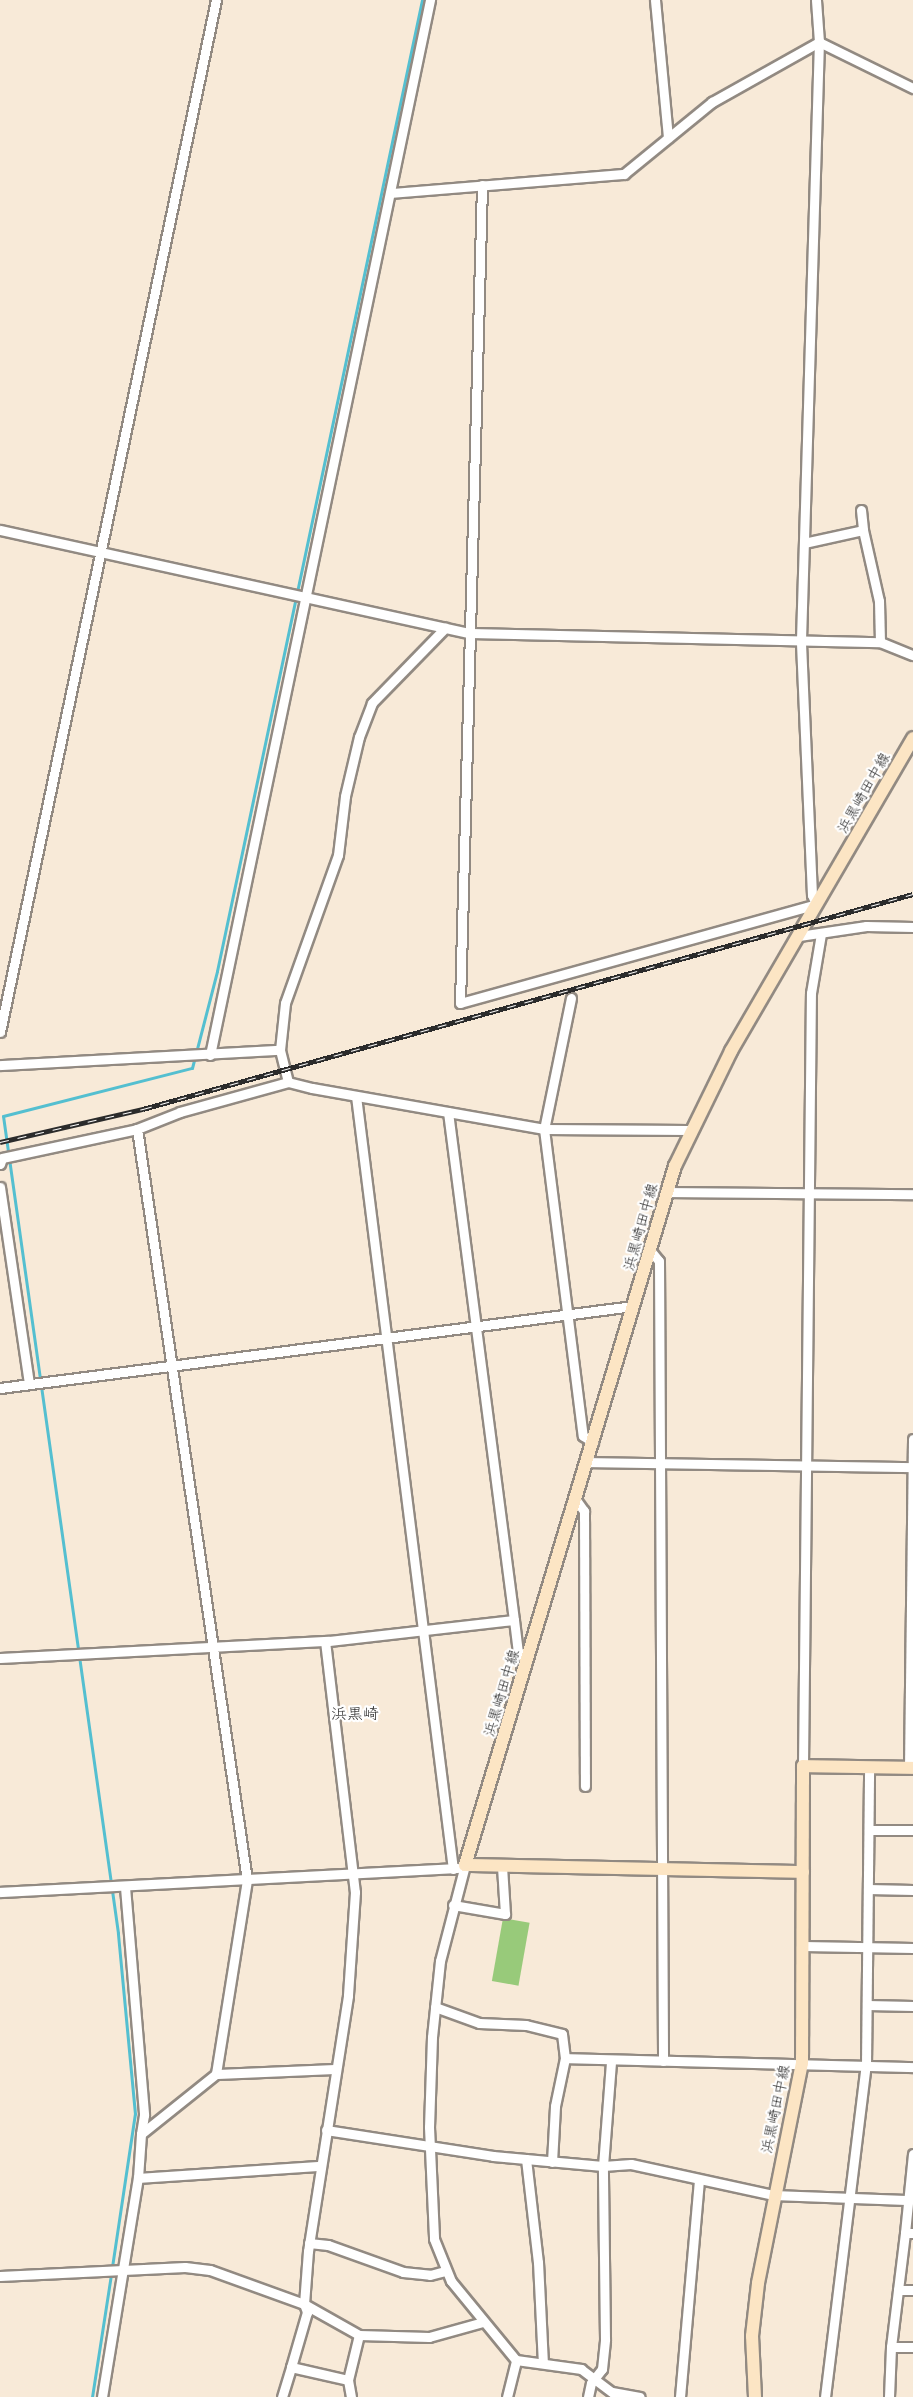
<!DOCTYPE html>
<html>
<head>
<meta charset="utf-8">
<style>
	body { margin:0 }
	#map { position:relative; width:913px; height:2397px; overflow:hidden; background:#f8ead8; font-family:"Shantell Sans","Klee One",sans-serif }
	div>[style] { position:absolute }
	.green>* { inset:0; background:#98ca7a; transform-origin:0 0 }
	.stream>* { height:3px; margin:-1.5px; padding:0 1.5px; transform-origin:1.5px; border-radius:1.5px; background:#54bfd0 }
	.roads { filter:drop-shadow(2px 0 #928a82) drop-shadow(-2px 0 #928a82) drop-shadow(0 2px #928a82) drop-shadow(0 -2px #928a82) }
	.street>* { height:9px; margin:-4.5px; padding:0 4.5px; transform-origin:4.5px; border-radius:4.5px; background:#fff }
	.secondary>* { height:12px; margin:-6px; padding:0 6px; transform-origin:6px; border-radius:6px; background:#fce5c4 }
	.rail>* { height:5px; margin-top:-2.5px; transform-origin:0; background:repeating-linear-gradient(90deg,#fff 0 9px,#2b2b2b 0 18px); box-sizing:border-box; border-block:2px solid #2b2b2b }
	span { translate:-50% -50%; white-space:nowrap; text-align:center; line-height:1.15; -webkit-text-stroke:4.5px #fff; paint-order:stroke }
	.street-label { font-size:15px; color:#2b2b2b }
	.neighbourhood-label { font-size:16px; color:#2b2b2b }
</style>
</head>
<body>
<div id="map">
	<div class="green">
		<div style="left:503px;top:1918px;width:27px;height:64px;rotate:10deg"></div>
	</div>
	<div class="stream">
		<div style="left:112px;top:2267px;width:155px;rotate:-81.5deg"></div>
		<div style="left:135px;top:2114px;width:182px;rotate:-95.4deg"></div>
		<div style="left:118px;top:1933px;width:825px;rotate:-98.01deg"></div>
		<div style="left:3px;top:1116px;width:195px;rotate:-14.3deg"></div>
		<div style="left:192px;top:1068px;width:100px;rotate:-75.5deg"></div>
		<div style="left:217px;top:971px;width:992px;rotate:-78.08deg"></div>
		<div style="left:92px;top:2397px;width:124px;rotate:-81.2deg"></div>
	</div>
	<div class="roads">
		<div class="street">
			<div style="left:655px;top:0;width:138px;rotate:84.6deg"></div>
			<div style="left:819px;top:42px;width:105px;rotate:26.1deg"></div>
			<div style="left:482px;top:185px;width:818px;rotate:91.54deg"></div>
			<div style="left:460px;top:1003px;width:370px;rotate:-15.5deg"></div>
			<div style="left:816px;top:904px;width:10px;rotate:-114deg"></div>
			<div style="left:812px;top:895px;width:255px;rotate:-92.5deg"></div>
			<div style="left:801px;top:640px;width:598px;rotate:-88.28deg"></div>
			<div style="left:819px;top:42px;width:42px;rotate:-94.1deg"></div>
			<div style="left:391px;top:193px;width:234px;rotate:-4.7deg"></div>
			<div style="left:624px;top:174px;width:114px;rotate:-39.3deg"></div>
			<div style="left:712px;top:102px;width:123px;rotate:-29.3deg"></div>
			<div style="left:861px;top:510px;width:20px;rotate:84deg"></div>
			<div style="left:0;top:530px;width:481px;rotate:12.4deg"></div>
			<div style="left:470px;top:633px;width:410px;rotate:1.3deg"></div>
			<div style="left:880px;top:642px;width:35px;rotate:22deg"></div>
			<div style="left:804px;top:543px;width:60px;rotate:-12.4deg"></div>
			<div style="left:863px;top:530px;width:73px;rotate:77.3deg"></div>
			<div style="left:879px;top:601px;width:41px;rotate:88.6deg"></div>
			<div style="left:799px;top:936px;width:68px;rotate:-8.5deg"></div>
			<div style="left:866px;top:926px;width:47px;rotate:1.2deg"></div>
			<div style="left:571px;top:998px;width:134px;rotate:101.6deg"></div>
			<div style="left:544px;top:1129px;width:309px;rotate:82.8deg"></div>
			<div style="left:583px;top:1436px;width:12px;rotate:31deg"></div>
			<div style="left:0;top:1032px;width:1054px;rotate:-78.18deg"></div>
			<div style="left:280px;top:1050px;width:33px;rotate:76deg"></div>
			<div style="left:288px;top:1082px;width:25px;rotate:14deg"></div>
			<div style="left:312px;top:1088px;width:236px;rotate:10deg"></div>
			<div style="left:544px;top:1129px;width:145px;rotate:0.4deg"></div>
			<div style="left:210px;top:1055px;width:1078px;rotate:-78.22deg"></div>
			<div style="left:0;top:1065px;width:280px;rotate:-3.1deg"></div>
			<div style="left:280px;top:1050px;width:47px;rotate:-83.9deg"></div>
			<div style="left:285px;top:1003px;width:157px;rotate:-70.3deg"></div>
			<div style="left:338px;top:855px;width:59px;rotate:-83.2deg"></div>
			<div style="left:345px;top:796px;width:61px;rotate:-76.7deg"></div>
			<div style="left:359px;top:737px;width:36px;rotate:-69deg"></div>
			<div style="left:372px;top:703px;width:105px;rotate:-45.8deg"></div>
			<div style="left:356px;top:1096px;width:779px;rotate:82.85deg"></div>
			<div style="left:448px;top:1112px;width:512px;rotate:82.6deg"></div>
			<div style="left:137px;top:1129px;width:759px;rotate:81.67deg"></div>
			<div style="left:247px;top:1880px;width:196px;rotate:99.1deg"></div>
			<div style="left:216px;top:2074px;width:120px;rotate:-2.4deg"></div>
			<div style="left:0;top:1164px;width:6px;rotate:-72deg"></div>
			<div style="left:2px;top:1158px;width:138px;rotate:-12.1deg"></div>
			<div style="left:137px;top:1129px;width:46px;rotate:-21.6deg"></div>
			<div style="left:180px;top:1112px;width:112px;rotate:-15.5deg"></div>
			<div style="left:0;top:1187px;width:199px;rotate:81.6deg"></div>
			<div style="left:667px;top:1192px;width:246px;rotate:0.5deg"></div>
			<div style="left:650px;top:1250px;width:14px;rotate:51deg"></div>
			<div style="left:659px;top:1261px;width:800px;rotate:89.71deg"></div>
			<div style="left:0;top:1388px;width:638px;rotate:-7.38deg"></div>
			<div style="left:587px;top:1462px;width:326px;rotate:0.9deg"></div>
			<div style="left:576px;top:1500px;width:14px;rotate:54deg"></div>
			<div style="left:584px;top:1511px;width:275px;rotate:89.8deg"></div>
			<div style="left:325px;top:1641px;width:253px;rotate:83.2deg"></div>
			<div style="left:355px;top:1892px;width:104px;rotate:93.9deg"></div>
			<div style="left:348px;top:1996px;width:258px;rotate:98.9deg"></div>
			<div style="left:308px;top:2251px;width:53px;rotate:94.3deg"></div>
			<div style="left:304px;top:2304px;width:9px;rotate:69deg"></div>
			<div style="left:307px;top:2312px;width:57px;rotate:106.2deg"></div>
			<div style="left:291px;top:2367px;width:58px;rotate:12.8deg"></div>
			<div style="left:0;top:1658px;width:329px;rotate:-3deg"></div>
			<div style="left:329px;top:1641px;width:186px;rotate:-6.5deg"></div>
			<div style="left:514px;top:1620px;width:31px;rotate:83deg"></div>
			<div style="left:518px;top:1651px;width:14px;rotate:51deg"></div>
			<div style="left:803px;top:1766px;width:773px;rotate:-89.41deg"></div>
			<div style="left:811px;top:993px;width:60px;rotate:-80.4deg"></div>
			<div style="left:909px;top:1768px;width:329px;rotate:-89.3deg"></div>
			<div style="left:869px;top:1830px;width:44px"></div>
			<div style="left:465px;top:1865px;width:99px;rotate:104.6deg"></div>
			<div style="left:440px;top:1961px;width:76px;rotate:96deg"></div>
			<div style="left:432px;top:2037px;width:90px;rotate:91.9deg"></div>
			<div style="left:429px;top:2127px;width:112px;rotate:87.4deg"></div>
			<div style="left:434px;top:2239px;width:45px;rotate:68deg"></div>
			<div style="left:451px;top:2281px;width:102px;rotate:50.6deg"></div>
			<div style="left:516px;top:2360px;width:66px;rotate:7.9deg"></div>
			<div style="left:581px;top:2369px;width:39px;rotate:37deg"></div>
			<div style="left:612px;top:2392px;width:28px;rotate:10deg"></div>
			<div style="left:125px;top:1887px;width:229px;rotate:85.2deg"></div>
			<div style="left:144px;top:2115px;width:19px;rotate:99deg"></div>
			<div style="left:141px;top:2134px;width:96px;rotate:-38.7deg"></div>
			<div style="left:868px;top:1889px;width:45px;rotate:1.3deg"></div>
			<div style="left:0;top:1892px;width:458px;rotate:-3deg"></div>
			<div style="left:453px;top:1905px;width:53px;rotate:9.8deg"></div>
			<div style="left:505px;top:1914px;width:48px;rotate:-93.6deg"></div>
			<div style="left:803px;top:1946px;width:110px;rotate:1deg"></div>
			<div style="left:867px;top:2005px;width:46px;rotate:1.2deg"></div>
			<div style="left:435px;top:2007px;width:47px;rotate:20deg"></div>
			<div style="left:479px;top:2023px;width:47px;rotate:2.4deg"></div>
			<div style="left:526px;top:2025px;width:37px;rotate:14deg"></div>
			<div style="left:562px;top:2034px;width:24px;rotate:83deg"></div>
			<div style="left:326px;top:2130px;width:169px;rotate:8.8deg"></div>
			<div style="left:493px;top:2156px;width:110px;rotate:5.2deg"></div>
			<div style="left:603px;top:2166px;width:28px;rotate:-4deg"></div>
			<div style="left:631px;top:2164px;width:145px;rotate:12.3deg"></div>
			<div style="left:773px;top:2195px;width:133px;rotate:2.2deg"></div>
			<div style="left:141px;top:2134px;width:44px;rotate:93.9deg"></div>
			<div style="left:138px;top:2178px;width:183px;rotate:-3.8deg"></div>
			<div style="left:913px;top:2154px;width:79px;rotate:95.8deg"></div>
			<div style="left:905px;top:2233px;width:8px"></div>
			<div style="left:526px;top:2159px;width:104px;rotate:83.4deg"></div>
			<div style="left:538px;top:2262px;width:101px;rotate:87.2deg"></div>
			<div style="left:552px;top:2162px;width:56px;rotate:-86.9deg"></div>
			<div style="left:555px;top:2106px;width:49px;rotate:-78.2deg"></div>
			<div style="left:565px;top:2058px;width:348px;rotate:1.5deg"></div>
			<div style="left:309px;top:2243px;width:19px;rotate:6deg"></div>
			<div style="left:328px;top:2245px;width:80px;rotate:19.8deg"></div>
			<div style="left:403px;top:2272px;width:27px;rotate:6deg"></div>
			<div style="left:430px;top:2275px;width:16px;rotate:-15deg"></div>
			<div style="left:0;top:2276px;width:185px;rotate:-2.8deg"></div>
			<div style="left:185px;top:2267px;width:25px;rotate:7deg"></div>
			<div style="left:210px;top:2270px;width:100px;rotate:19.9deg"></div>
			<div style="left:304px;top:2304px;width:63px;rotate:29.4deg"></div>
			<div style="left:359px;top:2335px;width:70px;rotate:1.6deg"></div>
			<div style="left:429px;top:2337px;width:56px;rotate:-15.5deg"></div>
			<div style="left:898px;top:2290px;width:57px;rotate:-83deg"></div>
			<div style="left:891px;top:2347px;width:57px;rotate:-83deg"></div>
			<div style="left:898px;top:2290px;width:15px"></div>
			<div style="left:102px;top:2397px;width:222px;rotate:-80.7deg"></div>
			<div style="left:282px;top:2397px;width:31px;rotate:-73deg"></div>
			<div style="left:351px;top:2397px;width:17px;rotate:-100deg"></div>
			<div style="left:348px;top:2380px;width:46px;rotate:-76.3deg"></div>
			<div style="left:507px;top:2397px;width:38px;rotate:-76deg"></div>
			<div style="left:588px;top:2397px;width:14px;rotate:-78deg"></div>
			<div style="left:591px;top:2383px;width:18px;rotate:-52deg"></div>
			<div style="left:602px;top:2369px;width:30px;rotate:-84deg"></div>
			<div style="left:605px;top:2339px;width:173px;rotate:-90.7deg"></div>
			<div style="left:603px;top:2166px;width:105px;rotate:-85.6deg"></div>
			<div style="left:680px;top:2397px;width:218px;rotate:-85deg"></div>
			<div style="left:825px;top:2397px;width:335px;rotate:-83deg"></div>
			<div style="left:866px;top:2065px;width:298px;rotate:-89.4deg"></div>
			<div style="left:889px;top:2397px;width:50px;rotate:-87.7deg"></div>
			<div style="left:891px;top:2347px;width:22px"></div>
		</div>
		<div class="secondary">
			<div style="left:803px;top:1872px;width:338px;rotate:-178.8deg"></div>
			<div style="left:465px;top:1865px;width:730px;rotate:-73.28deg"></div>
			<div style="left:675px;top:1166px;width:128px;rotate:-64deg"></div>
			<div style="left:731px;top:1051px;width:362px;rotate:-59.8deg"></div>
			<div style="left:755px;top:2397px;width:61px;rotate:-92.8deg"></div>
			<div style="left:752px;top:2336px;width:53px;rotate:-83.5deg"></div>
			<div style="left:758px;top:2283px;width:224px;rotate:-78.7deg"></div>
			<div style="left:802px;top:2063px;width:297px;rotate:-89.8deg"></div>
			<div style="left:803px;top:1766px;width:110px;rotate:1deg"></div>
		</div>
	</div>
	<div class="rail">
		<div style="left:0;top:1142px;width:147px;rotate:-13deg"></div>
		<div style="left:143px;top:1109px;width:799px;rotate:-15.6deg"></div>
	</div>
	<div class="street-label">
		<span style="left:864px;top:793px;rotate:-60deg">浜黒崎田中線</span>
		<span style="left:641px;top:1227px;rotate:-74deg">浜黒崎田中線</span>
		<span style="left:502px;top:1693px;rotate:-73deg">浜黒崎田中線</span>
		<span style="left:776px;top:2109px;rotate:-78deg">浜黒崎田中線</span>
	</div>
	<div class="neighbourhood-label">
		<span style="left:355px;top:1714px">浜黒崎</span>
	</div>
</div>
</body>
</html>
